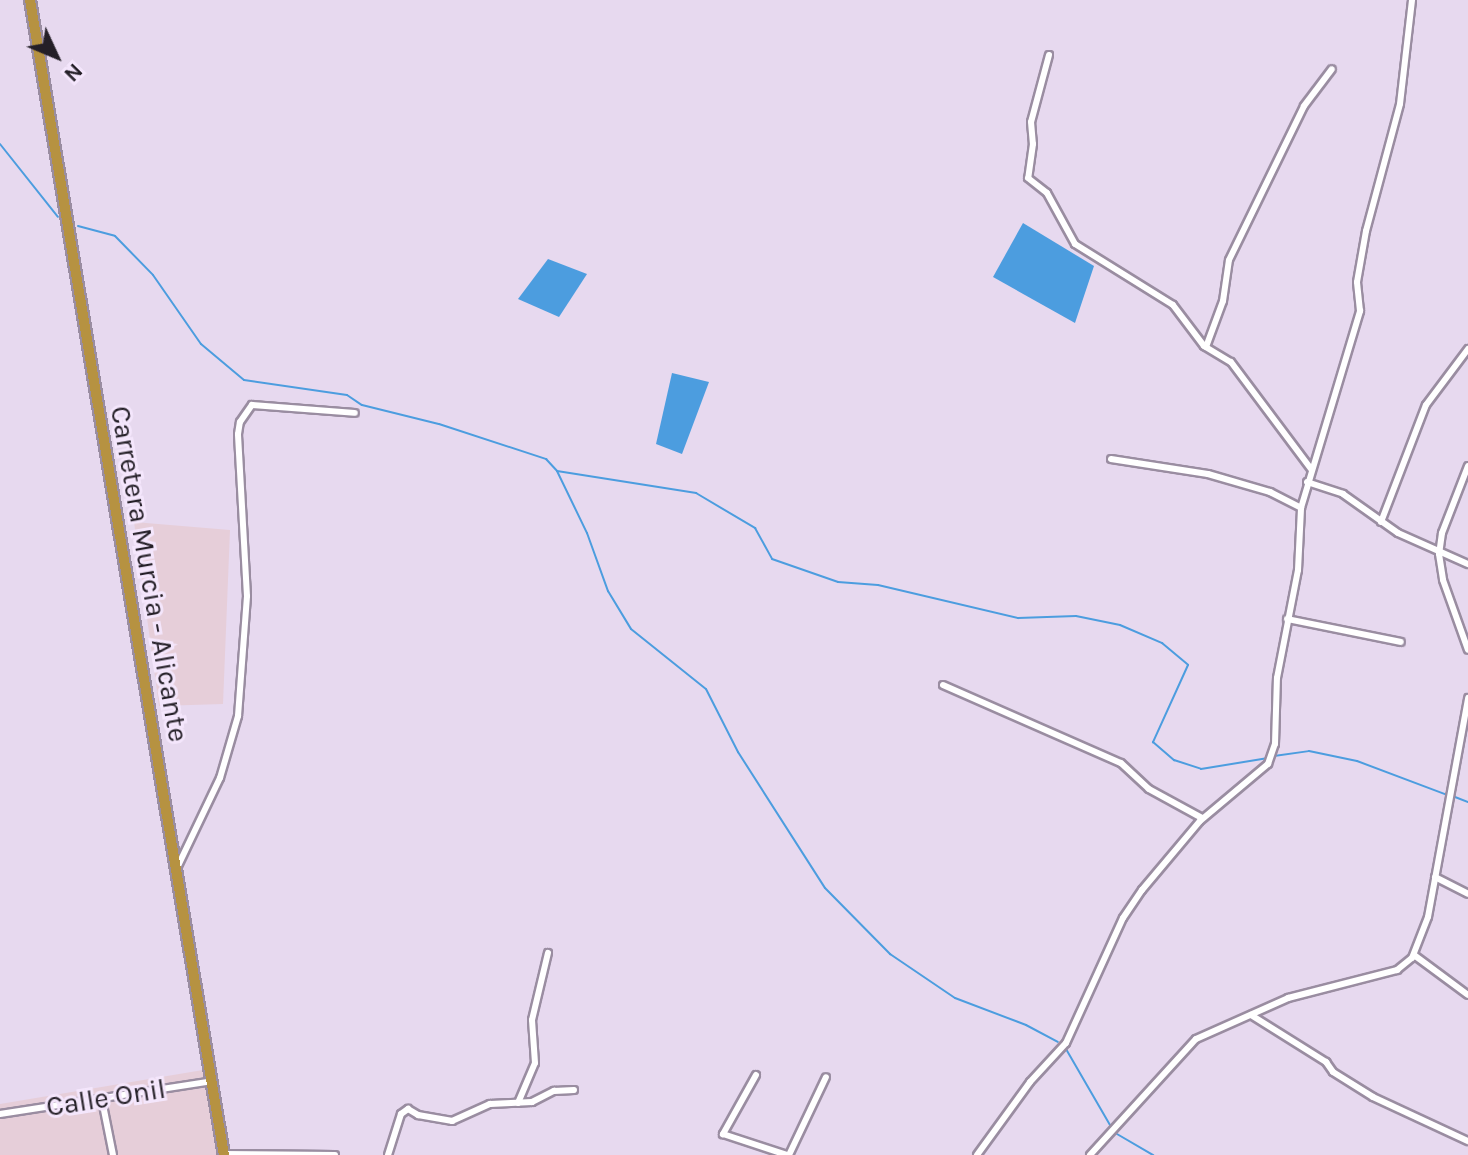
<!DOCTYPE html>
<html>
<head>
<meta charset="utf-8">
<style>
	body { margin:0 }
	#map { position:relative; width:1468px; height:1155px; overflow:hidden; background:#e7d9ef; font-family:Karla,sans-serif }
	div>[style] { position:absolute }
	.industrial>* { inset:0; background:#e6ced9 }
	.water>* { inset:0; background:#4c9ddf }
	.stream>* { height:2px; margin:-1px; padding:0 1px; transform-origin:1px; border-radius:1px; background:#4c9ddf }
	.roads { filter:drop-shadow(2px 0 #9a8da1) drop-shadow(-2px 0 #9a8da1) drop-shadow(0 2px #9a8da1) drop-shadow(0 -2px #9a8da1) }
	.street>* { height:6px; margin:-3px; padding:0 3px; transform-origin:3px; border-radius:3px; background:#fff }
	.highway>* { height:10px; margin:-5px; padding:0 5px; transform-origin:5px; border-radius:5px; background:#b69241 }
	span { translate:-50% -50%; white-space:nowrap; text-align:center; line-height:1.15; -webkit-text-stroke:6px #f4e6fc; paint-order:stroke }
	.street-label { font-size:28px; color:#241f27 }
	.north { position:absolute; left:16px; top:16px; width:80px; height:80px; -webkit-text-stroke:6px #f4e6fc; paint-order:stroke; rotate:134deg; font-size:22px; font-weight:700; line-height:32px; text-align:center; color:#241f27 }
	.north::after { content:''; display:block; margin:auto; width:28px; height:36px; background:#241f27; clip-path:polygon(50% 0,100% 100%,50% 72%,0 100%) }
</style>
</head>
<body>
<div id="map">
	<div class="industrial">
		<div style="clip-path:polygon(134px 522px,230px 530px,223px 704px,159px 706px)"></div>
		<div style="clip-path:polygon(203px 1070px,218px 1155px,0 1155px,0 1104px)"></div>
	</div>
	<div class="water">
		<div style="clip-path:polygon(1023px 223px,1094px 266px,1075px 323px,993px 277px)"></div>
		<div style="clip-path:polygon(548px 259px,587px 274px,559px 317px,518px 299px)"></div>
		<div style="clip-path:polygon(672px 373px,709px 382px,682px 454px,656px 444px)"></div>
	</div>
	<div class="stream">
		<div style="left:0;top:144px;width:93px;rotate:51.5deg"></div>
		<div style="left:78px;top:226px;width:38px;rotate:15deg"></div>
		<div style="left:115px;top:236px;width:54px;rotate:45.7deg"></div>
		<div style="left:153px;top:275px;width:84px;rotate:55.2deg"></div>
		<div style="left:201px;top:344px;width:56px;rotate:39.9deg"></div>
		<div style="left:244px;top:380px;width:104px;rotate:8.3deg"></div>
		<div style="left:347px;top:395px;width:18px;rotate:34deg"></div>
		<div style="left:362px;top:405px;width:79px;rotate:13.9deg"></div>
		<div style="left:439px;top:424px;width:113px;rotate:18.1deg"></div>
		<div style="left:546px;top:459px;width:16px;rotate:47deg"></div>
		<div style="left:557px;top:471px;width:69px;rotate:64.2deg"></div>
		<div style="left:587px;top:533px;width:62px;rotate:70.1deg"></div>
		<div style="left:608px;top:591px;width:44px;rotate:58.8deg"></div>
		<div style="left:631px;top:629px;width:96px;rotate:38.7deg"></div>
		<div style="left:706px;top:689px;width:71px;rotate:63.1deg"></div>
		<div style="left:738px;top:752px;width:161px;rotate:57.4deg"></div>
		<div style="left:825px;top:888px;width:93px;rotate:45.4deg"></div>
		<div style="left:890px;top:954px;width:78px;rotate:34.1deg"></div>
		<div style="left:955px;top:998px;width:76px;rotate:20.8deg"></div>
		<div style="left:1026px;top:1025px;width:36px;rotate:28deg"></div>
		<div style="left:557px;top:471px;width:141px;rotate:9deg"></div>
		<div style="left:696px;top:493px;width:69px;rotate:30.7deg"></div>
		<div style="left:755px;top:528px;width:35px;rotate:61deg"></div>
		<div style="left:772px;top:559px;width:70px;rotate:19.2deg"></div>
		<div style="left:838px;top:582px;width:40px;rotate:4.3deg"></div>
		<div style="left:878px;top:585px;width:144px;rotate:13.3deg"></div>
		<div style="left:1018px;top:618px;width:58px;rotate:-2deg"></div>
		<div style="left:1076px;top:616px;width:45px;rotate:11.6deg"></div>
		<div style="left:1120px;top:625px;width:46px;rotate:23.2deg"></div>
		<div style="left:1162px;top:643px;width:34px;rotate:40deg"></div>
		<div style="left:1188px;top:665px;width:85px;rotate:114.4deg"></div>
		<div style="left:1153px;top:742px;width:28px;rotate:41deg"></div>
		<div style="left:1174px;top:760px;width:28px;rotate:18deg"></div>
		<div style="left:1201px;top:769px;width:68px;rotate:-9.3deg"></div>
		<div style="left:1274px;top:756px;width:35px;rotate:-8deg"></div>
		<div style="left:1309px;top:751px;width:49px;rotate:11.8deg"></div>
		<div style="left:1357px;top:761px;width:94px;rotate:20.6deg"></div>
		<div style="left:1455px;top:797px;width:14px;rotate:21deg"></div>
		<div style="left:1066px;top:1049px;width:88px;rotate:59.9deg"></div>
		<div style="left:1117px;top:1134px;width:42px;rotate:30.3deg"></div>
	</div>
	<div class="roads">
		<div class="street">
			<div style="left:1049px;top:55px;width:69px;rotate:105deg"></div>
			<div style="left:1031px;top:122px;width:22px;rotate:85deg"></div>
			<div style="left:1033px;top:144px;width:34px;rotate:98deg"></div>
			<div style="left:1028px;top:178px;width:24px;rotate:38deg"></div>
			<div style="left:1047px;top:193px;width:58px;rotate:61.2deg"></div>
			<div style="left:1075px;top:244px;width:115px;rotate:31.9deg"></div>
			<div style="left:1173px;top:305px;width:51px;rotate:52.9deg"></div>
			<div style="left:1204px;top:346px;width:31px;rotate:31deg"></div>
			<div style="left:1231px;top:362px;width:134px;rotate:53.2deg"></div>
			<div style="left:1206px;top:347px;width:49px;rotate:-69.7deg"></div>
			<div style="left:1223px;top:301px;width:41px;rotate:-81.7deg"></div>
			<div style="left:1229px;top:260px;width:171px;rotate:-64deg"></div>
			<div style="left:1304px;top:106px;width:46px;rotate:-52.9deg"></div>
			<div style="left:1111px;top:459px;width:98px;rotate:8.8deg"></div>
			<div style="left:1208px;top:474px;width:65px;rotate:16.2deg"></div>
			<div style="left:1270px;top:492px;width:35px;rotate:27deg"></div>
			<div style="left:1468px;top:466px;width:72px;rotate:111.2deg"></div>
			<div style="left:1442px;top:533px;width:21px;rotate:98deg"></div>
			<div style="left:1439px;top:554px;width:26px;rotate:81deg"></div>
			<div style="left:1443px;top:580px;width:74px;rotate:70.3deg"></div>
			<div style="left:1307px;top:482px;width:38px;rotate:18deg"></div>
			<div style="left:1343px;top:494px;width:67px;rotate:35.3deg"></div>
			<div style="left:1398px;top:533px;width:77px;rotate:23.9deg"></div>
			<div style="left:1381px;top:522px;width:125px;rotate:-69deg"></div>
			<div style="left:1426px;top:405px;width:70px;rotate:-53.1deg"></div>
			<div style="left:1287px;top:619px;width:116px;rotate:11.4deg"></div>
			<div style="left:943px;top:685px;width:194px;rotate:23.7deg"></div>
			<div style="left:1121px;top:763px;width:38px;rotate:43deg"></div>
			<div style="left:1149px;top:789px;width:60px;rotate:28.7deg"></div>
			<div style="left:177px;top:868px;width:100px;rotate:-64.5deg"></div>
			<div style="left:220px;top:778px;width:65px;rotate:-73.8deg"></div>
			<div style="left:238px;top:716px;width:120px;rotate:-85.7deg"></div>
			<div style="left:247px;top:596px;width:162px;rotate:-93.2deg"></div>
			<div style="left:238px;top:434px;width:12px;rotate:-81deg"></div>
			<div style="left:240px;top:422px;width:21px;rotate:-55deg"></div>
			<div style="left:252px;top:405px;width:103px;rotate:4.4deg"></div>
			<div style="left:1435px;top:877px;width:37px;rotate:27deg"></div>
			<div style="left:1414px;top:955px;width:67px;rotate:36.5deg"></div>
			<div style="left:1251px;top:1015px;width:89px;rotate:32.1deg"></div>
			<div style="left:1326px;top:1062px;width:12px;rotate:55deg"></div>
			<div style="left:1333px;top:1072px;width:47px;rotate:32deg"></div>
			<div style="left:1373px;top:1097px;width:105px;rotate:24.9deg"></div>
			<div style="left:756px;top:1075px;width:68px;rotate:119.2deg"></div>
			<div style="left:723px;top:1134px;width:67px;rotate:18.2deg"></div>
			<div style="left:102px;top:1100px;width:56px;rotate:78.7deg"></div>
			<div style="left:518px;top:1103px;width:43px;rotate:-67deg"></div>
			<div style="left:535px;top:1063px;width:43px;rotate:-94deg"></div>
			<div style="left:532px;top:1020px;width:69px;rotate:-76.6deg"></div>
			<div style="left:0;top:1114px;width:215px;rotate:-8.8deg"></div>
			<div style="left:224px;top:1154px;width:111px;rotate:0.5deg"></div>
			<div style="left:388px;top:1155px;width:43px;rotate:-72.4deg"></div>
			<div style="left:401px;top:1114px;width:9px;rotate:-36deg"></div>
			<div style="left:408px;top:1109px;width:12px;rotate:31deg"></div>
			<div style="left:418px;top:1115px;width:35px;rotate:10deg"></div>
			<div style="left:452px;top:1121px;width:42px;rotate:-24.1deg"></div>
			<div style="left:490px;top:1104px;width:42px;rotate:-2.7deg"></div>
			<div style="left:532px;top:1102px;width:25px;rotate:-27deg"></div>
			<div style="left:554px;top:1091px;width:20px;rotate:-3deg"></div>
			<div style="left:789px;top:1155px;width:86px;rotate:-64.6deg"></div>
			<div style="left:977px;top:1155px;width:90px;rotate:-54deg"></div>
			<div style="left:1030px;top:1082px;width:53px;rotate:-47.3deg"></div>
			<div style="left:1066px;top:1043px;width:137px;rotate:-65.5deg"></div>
			<div style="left:1123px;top:918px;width:34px;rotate:-56deg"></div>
			<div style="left:1142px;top:890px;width:90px;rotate:-50deg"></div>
			<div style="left:1200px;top:821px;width:89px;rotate:-40deg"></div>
			<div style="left:1268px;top:764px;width:21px;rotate:-71deg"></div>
			<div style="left:1275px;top:744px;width:66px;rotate:-88.3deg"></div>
			<div style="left:1277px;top:678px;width:110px;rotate:-79deg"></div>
			<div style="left:1298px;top:570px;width:62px;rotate:-87.2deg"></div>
			<div style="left:1301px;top:508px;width:206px;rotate:-73.3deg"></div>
			<div style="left:1360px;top:311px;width:29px;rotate:-96deg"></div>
			<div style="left:1357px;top:282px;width:52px;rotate:-80deg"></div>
			<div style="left:1366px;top:231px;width:131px;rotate:-75deg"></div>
			<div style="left:1400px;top:104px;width:105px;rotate:-83.4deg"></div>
			<div style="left:1090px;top:1155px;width:157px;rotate:-47.6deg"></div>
			<div style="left:1196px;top:1039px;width:101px;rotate:-24deg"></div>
			<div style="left:1288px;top:998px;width:113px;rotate:-14.4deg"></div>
			<div style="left:1397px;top:970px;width:19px;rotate:-39deg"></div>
			<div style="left:1412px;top:958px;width:44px;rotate:-68.7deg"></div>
			<div style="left:1428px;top:917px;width:223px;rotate:-79.6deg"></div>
		</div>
		<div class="highway">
			<div style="left:30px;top:0;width:1171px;rotate:80.47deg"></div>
		</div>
	</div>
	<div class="street-label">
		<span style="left:149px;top:574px;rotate:80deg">Carretera Murcia - Alicante</span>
		<span style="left:106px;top:1098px;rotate:-9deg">Calle Onil</span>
	</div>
	<div class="north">N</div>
</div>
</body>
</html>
